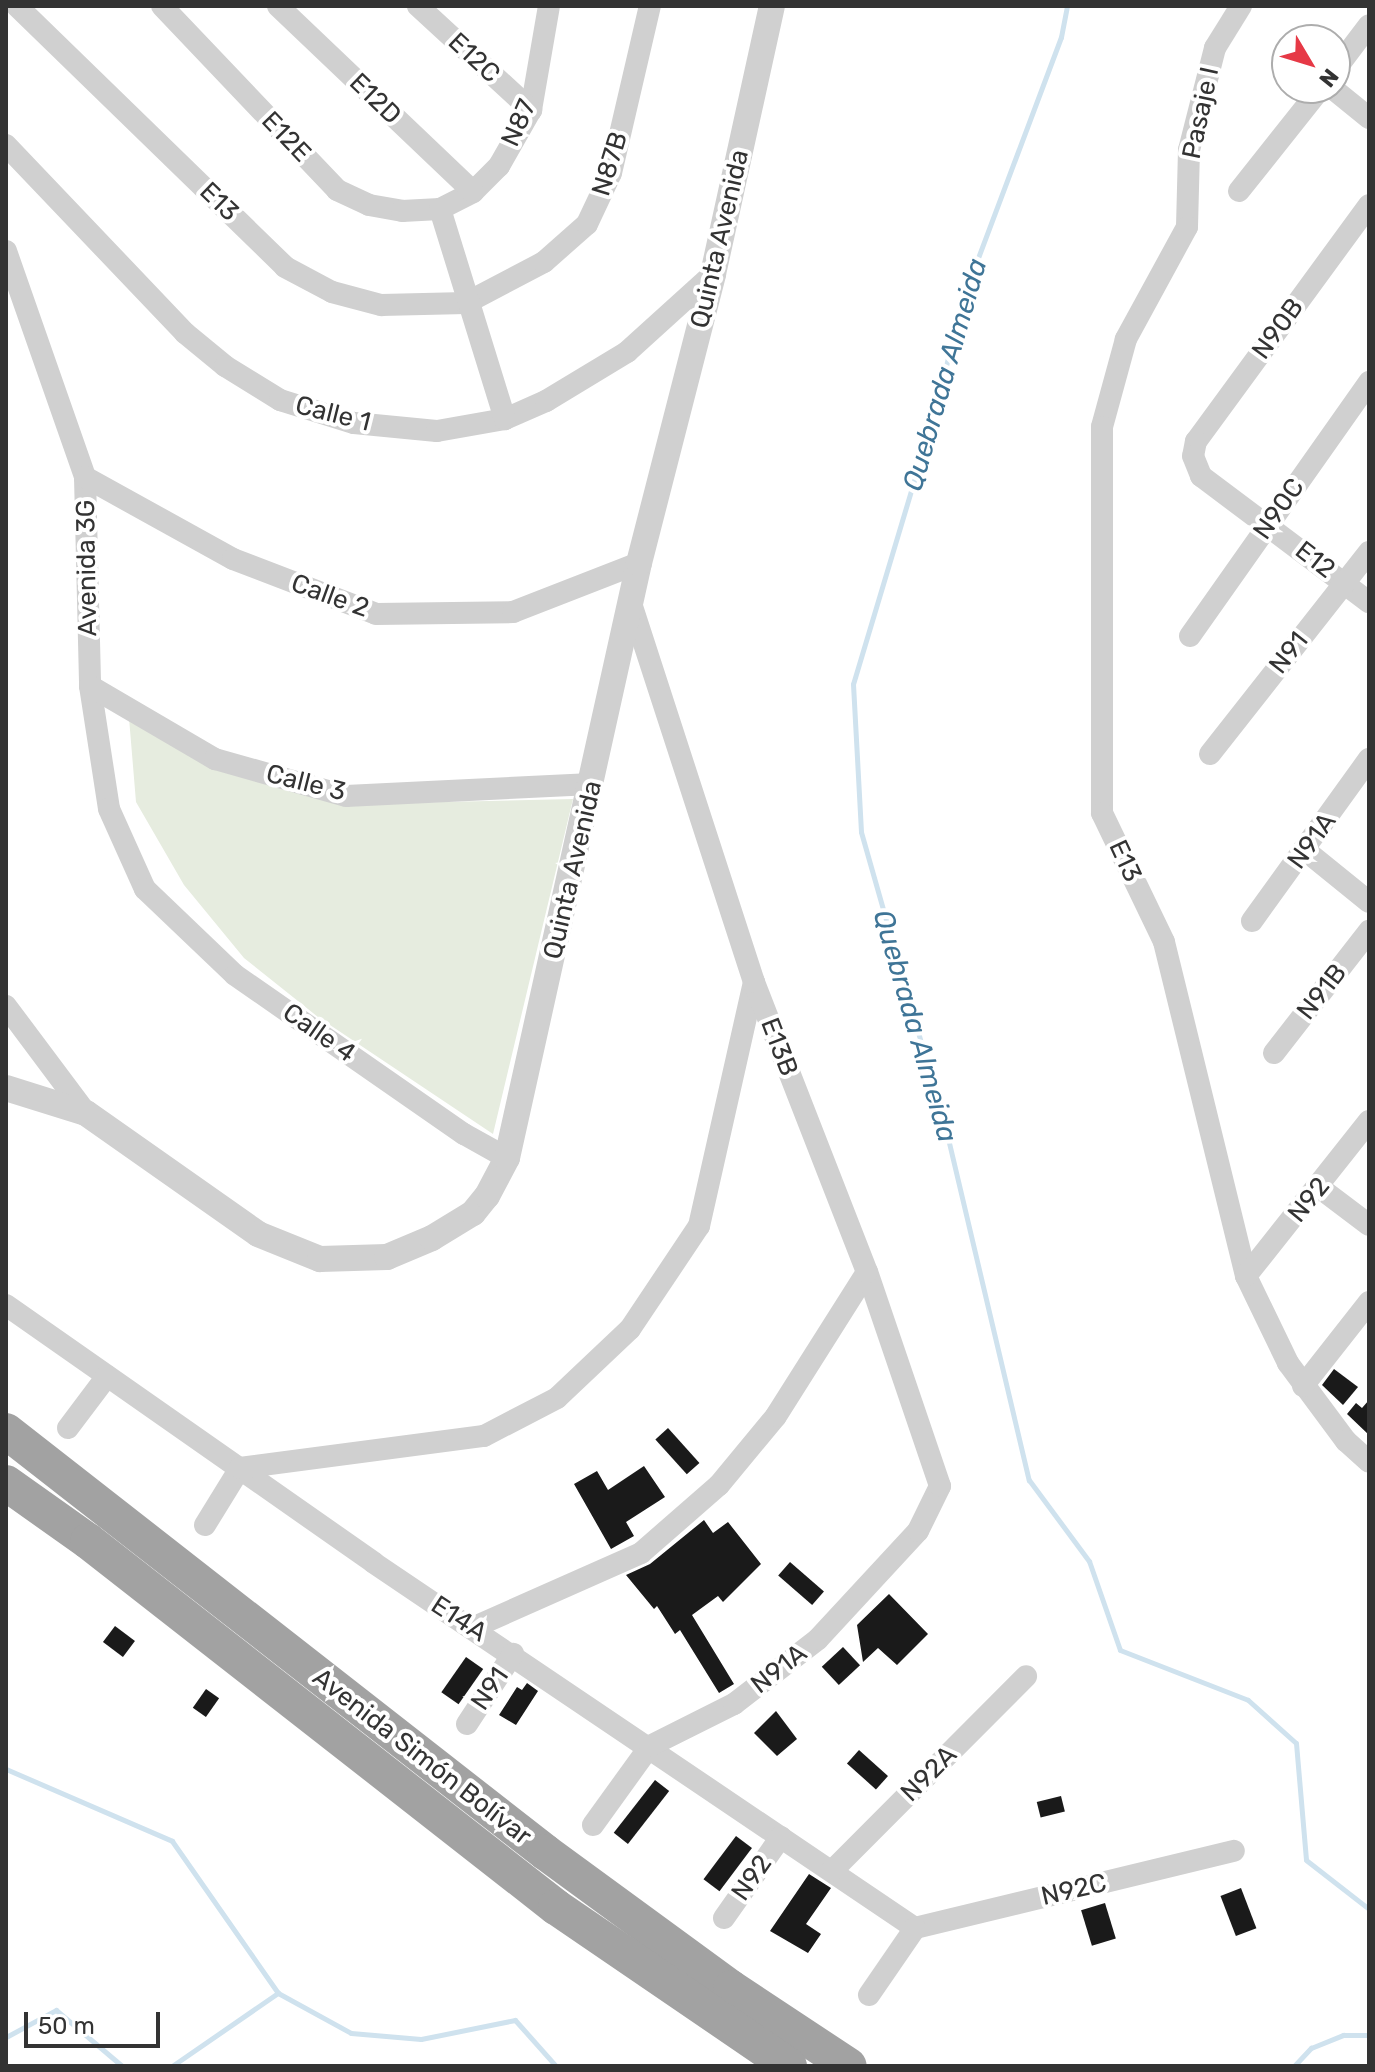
<!DOCTYPE html>
<html>
<head>
<meta charset="utf-8">
<style>
	body { margin:0 }
	#map { position:relative; width:1375px; height:2072px; overflow:hidden; background:#fff; font-family:Rubik,sans-serif }
	div>[style] { position:absolute }
	.green>* { inset:0; background:#e6ecdf }
	.stream>* { height:5px; margin:-2.5px; padding:0 2.5px; transform-origin:2.5px; border-radius:2.5px; background:#cfe2ee }
	.building>* { inset:0; background:#1a1a1a; transform-origin:0 0 }
	.minor>* { height:22px; margin:-11px; padding:0 11px; transform-origin:11px; border-radius:11px; background:#d0d0d0 }
	.tertiary>* { height:26px; margin:-13px; padding:0 13px; transform-origin:13px; border-radius:13px; background:#d0d0d0 }
	.trunk>* { height:36px; margin:-18px; padding:0 18px; transform-origin:18px; border-radius:18px; background:#a2a2a2 }
	span { translate:-50% -50%; white-space:nowrap; text-align:center; line-height:1.15; -webkit-text-stroke:8px #fff; paint-order:stroke }
	.street-label { font-size:26px; color:#333 }
	.water-label { font-size:28px; color:#3f7597; font-style:italic }
	.frame { position:absolute; inset:0; border:8px solid #333; pointer-events:none }
	.north { position:absolute; left:1271px; top:24px; width:80px; height:80px; box-sizing:border-box; background:#fff; border:2px solid #adadad; border-radius:50%; rotate:128deg; font-size:22px; font-weight:700; line-height:32px; text-align:center; color:#333 }
	.north::after { content:''; display:block; margin:auto; width:28px; height:36px; background:#e63946; clip-path:polygon(50% 0,100% 100%,50% 72%,0 100%) }
	.scale { position:absolute; left:24px; top:2012px; width:136px; height:36px; box-sizing:border-box; border:4px solid #333; border-top:0; padding-left:10px; font-size:24px; line-height:28px; white-space:nowrap; color:#333; -webkit-text-stroke:6px #fff; paint-order:stroke }
</style>
</head>
<body>
<div id="map">
	<div class="green">
		<div style="clip-path:polygon(129px 718px,354px 804px,573px 799px,493px 1134px,318px 1017px,244px 958px,184px 885px,136px 802px)"></div>
	</div>
	<div class="stream">
		<div style="left:1067px;top:6px;width:32px;rotate:101deg"></div>
		<div style="left:1061px;top:37px;width:284px;rotate:110.6deg"></div>
		<div style="left:961px;top:303px;width:104px;rotate:103.4deg"></div>
		<div style="left:937px;top:404px;width:292px;rotate:106.7deg"></div>
		<div style="left:853px;top:684px;width:148px;rotate:86.9deg"></div>
		<div style="left:861px;top:832px;width:310px;rotate:74.1deg"></div>
		<div style="left:946px;top:1130px;width:360px;rotate:76.7deg"></div>
		<div style="left:1029px;top:1480px;width:101px;rotate:53.5deg"></div>
		<div style="left:1089px;top:1561px;width:94px;rotate:70.8deg"></div>
		<div style="left:1120px;top:1650px;width:137px;rotate:21.3deg"></div>
		<div style="left:1248px;top:1700px;width:64px;rotate:41.9deg"></div>
		<div style="left:1296px;top:1743px;width:117px;rotate:85.1deg"></div>
		<div style="left:1306px;top:1860px;width:80px;rotate:37.9deg"></div>
		<div style="left:6px;top:1769px;width:181px;rotate:23.4deg"></div>
		<div style="left:172px;top:1841px;width:185px;rotate:55.1deg"></div>
		<div style="left:278px;top:1993px;width:83px;rotate:28.7deg"></div>
		<div style="left:351px;top:2033px;width:70px;rotate:4.9deg"></div>
		<div style="left:421px;top:2039px;width:96px;rotate:-11.4deg"></div>
		<div style="left:515px;top:2020px;width:62px;rotate:48.3deg"></div>
		<div style="left:6px;top:2037px;width:57px;rotate:-28.4deg"></div>
		<div style="left:56px;top:2010px;width:87px;rotate:40.3deg"></div>
		<div style="left:172px;top:2066px;width:129px;rotate:-34.6deg"></div>
		<div style="left:1294px;top:2066px;width:25px;rotate:-47deg"></div>
		<div style="left:1311px;top:2048px;width:35px;rotate:-22deg"></div>
		<div style="left:1343px;top:2035px;width:26px"></div>
	</div>
	<div class="building">
		<div style="clip-path:polygon(1334px 1369px,1358px 1387px,1343px 1405px,1322px 1385px)"></div>
		<div style="clip-path:polygon(1369px 1400px,1369px 1435px,1347px 1414px,1356px 1403px,1362px 1408px)"></div>
		<div style="left:668px;top:1428px;width:47px;height:17px;rotate:48deg"></div>
		<div style="clip-path:polygon(644px 1466px,665px 1497px,626px 1522px,634px 1536px,611px 1549px,574px 1484px,597px 1471px,608px 1490px)"></div>
		<div style="clip-path:polygon(704px 1520px,713px 1533px,728px 1522px,761px 1564px,723px 1602px,718px 1596px,692px 1615px,734px 1684px,719px 1693px,680px 1630px,675px 1634px,657px 1606px,654px 1609px,626px 1575px,650px 1564px)"></div>
		<div style="left:790px;top:1562px;width:45px;height:18px;rotate:41deg"></div>
		<div style="clip-path:polygon(889px 1594px,928px 1634px,897px 1665px,878px 1648px,863px 1662px,857px 1625px)"></div>
		<div style="left:115px;top:1626px;width:25px;height:20px;rotate:37deg"></div>
		<div style="left:843px;top:1647px;width:25px;height:29px;rotate:47deg"></div>
		<div style="left:466px;top:1657px;width:21px;height:43px;rotate:35deg"></div>
		<div style="clip-path:polygon(527px 1683px,538px 1691px,516px 1725px,499px 1715px,517px 1687px,522px 1690px)"></div>
		<div style="left:206px;top:1689px;width:16px;height:23px;rotate:35deg"></div>
		<div style="clip-path:polygon(776px 1711px,797px 1739px,777px 1756px,754px 1733px)"></div>
		<div style="left:859px;top:1750px;width:39px;height:18px;rotate:42deg"></div>
		<div style="left:655px;top:1780px;width:18px;height:67px;rotate:38deg"></div>
		<div style="left:1061px;top:1796px;width:16px;height:25px;rotate:76deg"></div>
		<div style="left:736px;top:1836px;width:20px;height:54px;rotate:37deg"></div>
		<div style="clip-path:polygon(809px 1874px,831px 1888px,806px 1924px,821px 1934px,808px 1953px,770px 1931px)"></div>
		<div style="left:1241px;top:1888px;width:43px;height:22px;rotate:69deg"></div>
		<div style="left:1105px;top:1903px;width:37px;height:25px;rotate:73deg"></div>
	</div>
	<div class="minor">
		<div style="left:17px;top:6px;width:374px;rotate:44.2deg"></div>
		<div style="left:285px;top:267px;width:53px;rotate:28deg"></div>
		<div style="left:332px;top:292px;width:51px;rotate:14.9deg"></div>
		<div style="left:381px;top:305px;width:85px;rotate:-1.3deg"></div>
		<div style="left:466px;top:303px;width:88px;rotate:-27.7deg"></div>
		<div style="left:544px;top:262px;width:57px;rotate:-41.5deg"></div>
		<div style="left:587px;top:224px;width:56px;rotate:-64.8deg"></div>
		<div style="left:611px;top:173px;width:171px;rotate:-76.9deg"></div>
		<div style="left:162px;top:6px;width:254px;rotate:46.4deg"></div>
		<div style="left:337px;top:190px;width:35px;rotate:25deg"></div>
		<div style="left:369px;top:205px;width:34px;rotate:10deg"></div>
		<div style="left:402px;top:211px;width:38px;rotate:-3deg"></div>
		<div style="left:440px;top:209px;width:37px;rotate:-27deg"></div>
		<div style="left:473px;top:192px;width:37px;rotate:-45deg"></div>
		<div style="left:499px;top:166px;width:64px;rotate:-60.3deg"></div>
		<div style="left:531px;top:110px;width:106px;rotate:-80.2deg"></div>
		<div style="left:278px;top:6px;width:269px;rotate:43.6deg"></div>
		<div style="left:418px;top:6px;width:154px;rotate:42.6deg"></div>
		<div style="left:1241px;top:6px;width:49px;rotate:121.8deg"></div>
		<div style="left:1215px;top:48px;width:105px;rotate:104.3deg"></div>
		<div style="left:1189px;top:150px;width:77px;rotate:91.5deg"></div>
		<div style="left:1187px;top:227px;width:128px;rotate:118.6deg"></div>
		<div style="left:1126px;top:339px;width:91px;rotate:105.3deg"></div>
		<div style="left:1102px;top:427px;width:386px;rotate:90deg"></div>
		<div style="left:1102px;top:813px;width:143px;rotate:64.3deg"></div>
		<div style="left:1164px;top:942px;width:344px;rotate:76.2deg"></div>
		<div style="left:1246px;top:1276px;width:97px;rotate:64.2deg"></div>
		<div style="left:1288px;top:1363px;width:97px;rotate:53.4deg"></div>
		<div style="left:1346px;top:1441px;width:31px;rotate:42deg"></div>
		<div style="left:1335px;top:70px;width:56px;rotate:-52.9deg"></div>
		<div style="left:1332px;top:88px;width:48px;rotate:39deg"></div>
		<div style="left:6px;top:145px;width:260px;rotate:46.4deg"></div>
		<div style="left:185px;top:333px;width:52px;rotate:39.5deg"></div>
		<div style="left:225px;top:366px;width:65px;rotate:31.7deg"></div>
		<div style="left:280px;top:400px;width:77px;rotate:17.3deg"></div>
		<div style="left:354px;top:423px;width:83px;rotate:5.5deg"></div>
		<div style="left:437px;top:431px;width:69px;rotate:-10deg"></div>
		<div style="left:505px;top:419px;width:45px;rotate:-23.7deg"></div>
		<div style="left:546px;top:401px;width:95px;rotate:-31.2deg"></div>
		<div style="left:627px;top:352px;width:116px;rotate:-42.2deg"></div>
		<div style="left:1239px;top:191px;width:132px;rotate:-51.5deg"></div>
		<div style="left:1369px;top:205px;width:293px;rotate:126.2deg"></div>
		<div style="left:1196px;top:441px;width:15px;rotate:101deg"></div>
		<div style="left:1193px;top:456px;width:22px;rotate:68deg"></div>
		<div style="left:1201px;top:476px;width:210px;rotate:36.9deg"></div>
		<div style="left:440px;top:209px;width:220px;rotate:72.8deg"></div>
		<div style="left:6px;top:251px;width:239px;rotate:70.7deg"></div>
		<div style="left:85px;top:477px;width:209px;rotate:88.6deg"></div>
		<div style="left:90px;top:686px;width:124px;rotate:81.2deg"></div>
		<div style="left:109px;top:809px;width:88px;rotate:65.8deg"></div>
		<div style="left:145px;top:889px;width:124px;rotate:43.7deg"></div>
		<div style="left:235px;top:975px;width:279px;rotate:34.8deg"></div>
		<div style="left:464px;top:1134px;width:49px;rotate:29.2deg"></div>
		<div style="left:85px;top:477px;width:169px;rotate:29deg"></div>
		<div style="left:233px;top:559px;width:153px;rotate:21deg"></div>
		<div style="left:376px;top:614px;width:137px;rotate:-0.8deg"></div>
		<div style="left:513px;top:612px;width:135px;rotate:-21.3deg"></div>
		<div style="left:1190px;top:636px;width:311px;rotate:-54.8deg"></div>
		<div style="left:90px;top:686px;width:145px;rotate:30.3deg"></div>
		<div style="left:215px;top:759px;width:136px;rotate:15.8deg"></div>
		<div style="left:346px;top:796px;width:246px;rotate:-2.8deg"></div>
		<div style="left:1210px;top:754px;width:257px;rotate:-51.8deg"></div>
		<div style="left:1306px;top:851px;width:81px;rotate:39deg"></div>
		<div style="left:1252px;top:921px;width:200px;rotate:-54.2deg"></div>
		<div style="left:6px;top:1006px;width:134px;rotate:53.2deg"></div>
		<div style="left:1274px;top:1053px;width:155px;rotate:-52.1deg"></div>
		<div style="left:1320px;top:1188px;width:61px;rotate:37.1deg"></div>
		<div style="left:1246px;top:1276px;width:198px;rotate:-51.6deg"></div>
		<div style="left:6px;top:1305px;width:449px;rotate:35deg"></div>
		<div style="left:374px;top:1563px;width:653px;rotate:34.01deg"></div>
		<div style="left:1303px;top:1386px;width:107px;rotate:-51.8deg"></div>
		<div style="left:68px;top:1428px;width:65px;rotate:-53.1deg"></div>
		<div style="left:205px;top:1525px;width:67px;rotate:-58.4deg"></div>
		<div style="left:240px;top:1468px;width:246px;rotate:-7.5deg"></div>
		<div style="left:484px;top:1436px;width:82px;rotate:-27.5deg"></div>
		<div style="left:557px;top:1398px;width:100px;rotate:-43.4deg"></div>
		<div style="left:630px;top:1329px;width:124px;rotate:-56.2deg"></div>
		<div style="left:699px;top:1226px;width:250px;rotate:-77.3deg"></div>
		<div style="left:472px;top:1628px;width:185px;rotate:-23.9deg"></div>
		<div style="left:641px;top:1553px;width:103px;rotate:-41.1deg"></div>
		<div style="left:719px;top:1485px;width:89px;rotate:-50.4deg"></div>
		<div style="left:776px;top:1416px;width:170px;rotate:-57.7deg"></div>
		<div style="left:467px;top:1724px;width:84px;rotate:-56.7deg"></div>
		<div style="left:593px;top:1825px;width:97px;rotate:-54.2deg"></div>
		<div style="left:650px;top:1746px;width:94px;rotate:-26.6deg"></div>
		<div style="left:734px;top:1704px;width:106px;rotate:-37.7deg"></div>
		<div style="left:818px;top:1639px;width:147px;rotate:-47.2deg"></div>
		<div style="left:918px;top:1531px;width:50px;rotate:-63.9deg"></div>
		<div style="left:940px;top:1486px;width:226px;rotate:-108.8deg"></div>
		<div style="left:867px;top:1272px;width:311px;rotate:-111.3deg"></div>
		<div style="left:754px;top:982px;width:398px;rotate:-108deg"></div>
		<div style="left:832px;top:1871px;width:275px;rotate:-45.1deg"></div>
		<div style="left:724px;top:1918px;width:99px;rotate:-54.9deg"></div>
		<div style="left:915px;top:1928px;width:328px;rotate:-13.6deg"></div>
		<div style="left:869px;top:1995px;width:81px;rotate:-55.5deg"></div>
	</div>
	<div class="tertiary">
		<div style="left:6px;top:1088px;width:84px;rotate:17.4deg"></div>
		<div style="left:86px;top:1113px;width:210px;rotate:35.1deg"></div>
		<div style="left:258px;top:1234px;width:67px;rotate:22deg"></div>
		<div style="left:320px;top:1259px;width:67px;rotate:-1.7deg"></div>
		<div style="left:387px;top:1257px;width:49px;rotate:-22.9deg"></div>
		<div style="left:432px;top:1238px;width:48px;rotate:-31.4deg"></div>
		<div style="left:473px;top:1213px;width:22px;rotate:-51deg"></div>
		<div style="left:487px;top:1196px;width:43px;rotate:-62.2deg"></div>
		<div style="left:507px;top:1158px;width:609px;rotate:-77.49deg"></div>
		<div style="left:639px;top:563px;width:298px;rotate:-75.6deg"></div>
		<div style="left:713px;top:274px;width:274px;rotate:-77.6deg"></div>
	</div>
	<div class="trunk">
		<div style="left:6px;top:1431px;width:684px;rotate:37.99deg"></div>
		<div style="left:545px;top:1852px;width:230px;rotate:36.2deg"></div>
		<div style="left:731px;top:1988px;width:141px;rotate:33.5deg"></div>
		<div style="left:6px;top:1483px;width:100px;rotate:35.3deg"></div>
		<div style="left:88px;top:1541px;width:594px;rotate:38.03deg"></div>
		<div style="left:556px;top:1907px;width:282px;rotate:34.3deg"></div>
	</div>
	<div class="street-label">
		<span style="left:474px;top:58px;rotate:43deg">E12C</span>
		<span style="left:375px;top:99px;rotate:44deg">E12D</span>
		<span style="left:1201px;top:113px;rotate:-78deg">Pasaje I</span>
		<span style="left:519px;top:123px;rotate:-66deg">N87</span>
		<span style="left:286px;top:137px;rotate:46deg">E12E</span>
		<span style="left:610px;top:164px;rotate:-73deg">N87B</span>
		<span style="left:219px;top:202px;rotate:44deg">E13</span>
		<span style="left:720px;top:239px;rotate:-77deg">Quinta Avenida</span>
		<span style="left:1278px;top:329px;rotate:-54deg">N90B</span>
		<span style="left:333px;top:414px;rotate:14deg">Calle 1</span>
		<span style="left:1279px;top:509px;rotate:-55deg">N90C</span>
		<span style="left:1315px;top:560px;rotate:38deg">E12</span>
		<span style="left:87px;top:568px;rotate:-91deg">Avenida 3G</span>
		<span style="left:330px;top:596px;rotate:20deg">Calle 2</span>
		<span style="left:1289px;top:653px;rotate:-52deg">N91</span>
		<span style="left:306px;top:783px;rotate:14deg">Calle 3</span>
		<span style="left:1312px;top:841px;rotate:-54deg">N91A</span>
		<span style="left:1125px;top:861px;rotate:65deg">E13</span>
		<span style="left:573px;top:870px;rotate:-77deg">Quinta Avenida</span>
		<span style="left:1322px;top:992px;rotate:-52deg">N91B</span>
		<span style="left:319px;top:1033px;rotate:35deg">Calle 4</span>
		<span style="left:779px;top:1047px;rotate:69deg">E13B</span>
		<span style="left:1309px;top:1200px;rotate:-51deg">N92</span>
		<span style="left:459px;top:1619px;rotate:33deg">E14A</span>
		<span style="left:779px;top:1669px;rotate:-38deg">N91A</span>
		<span style="left:490px;top:1689px;rotate:-56deg">N91</span>
		<span style="left:422px;top:1757px;rotate:38deg">Avenida Simón Bolívar</span>
		<span style="left:929px;top:1774px;rotate:-45deg">N92A</span>
		<span style="left:752px;top:1878px;rotate:-55deg">N92</span>
		<span style="left:1074px;top:1890px;rotate:-13deg">N92C</span>
	</div>
	<div class="water-label">
		<span style="left:945px;top:375px;rotate:-74deg">Quebrada Almeida</span>
		<span style="left:915px;top:1026px;rotate:74deg">Quebrada Almeida</span>
	</div>
	<div class="frame"></div>
	<div class="north">N</div>
	<div class="scale">50 m</div>
</div>
</body>
</html>
